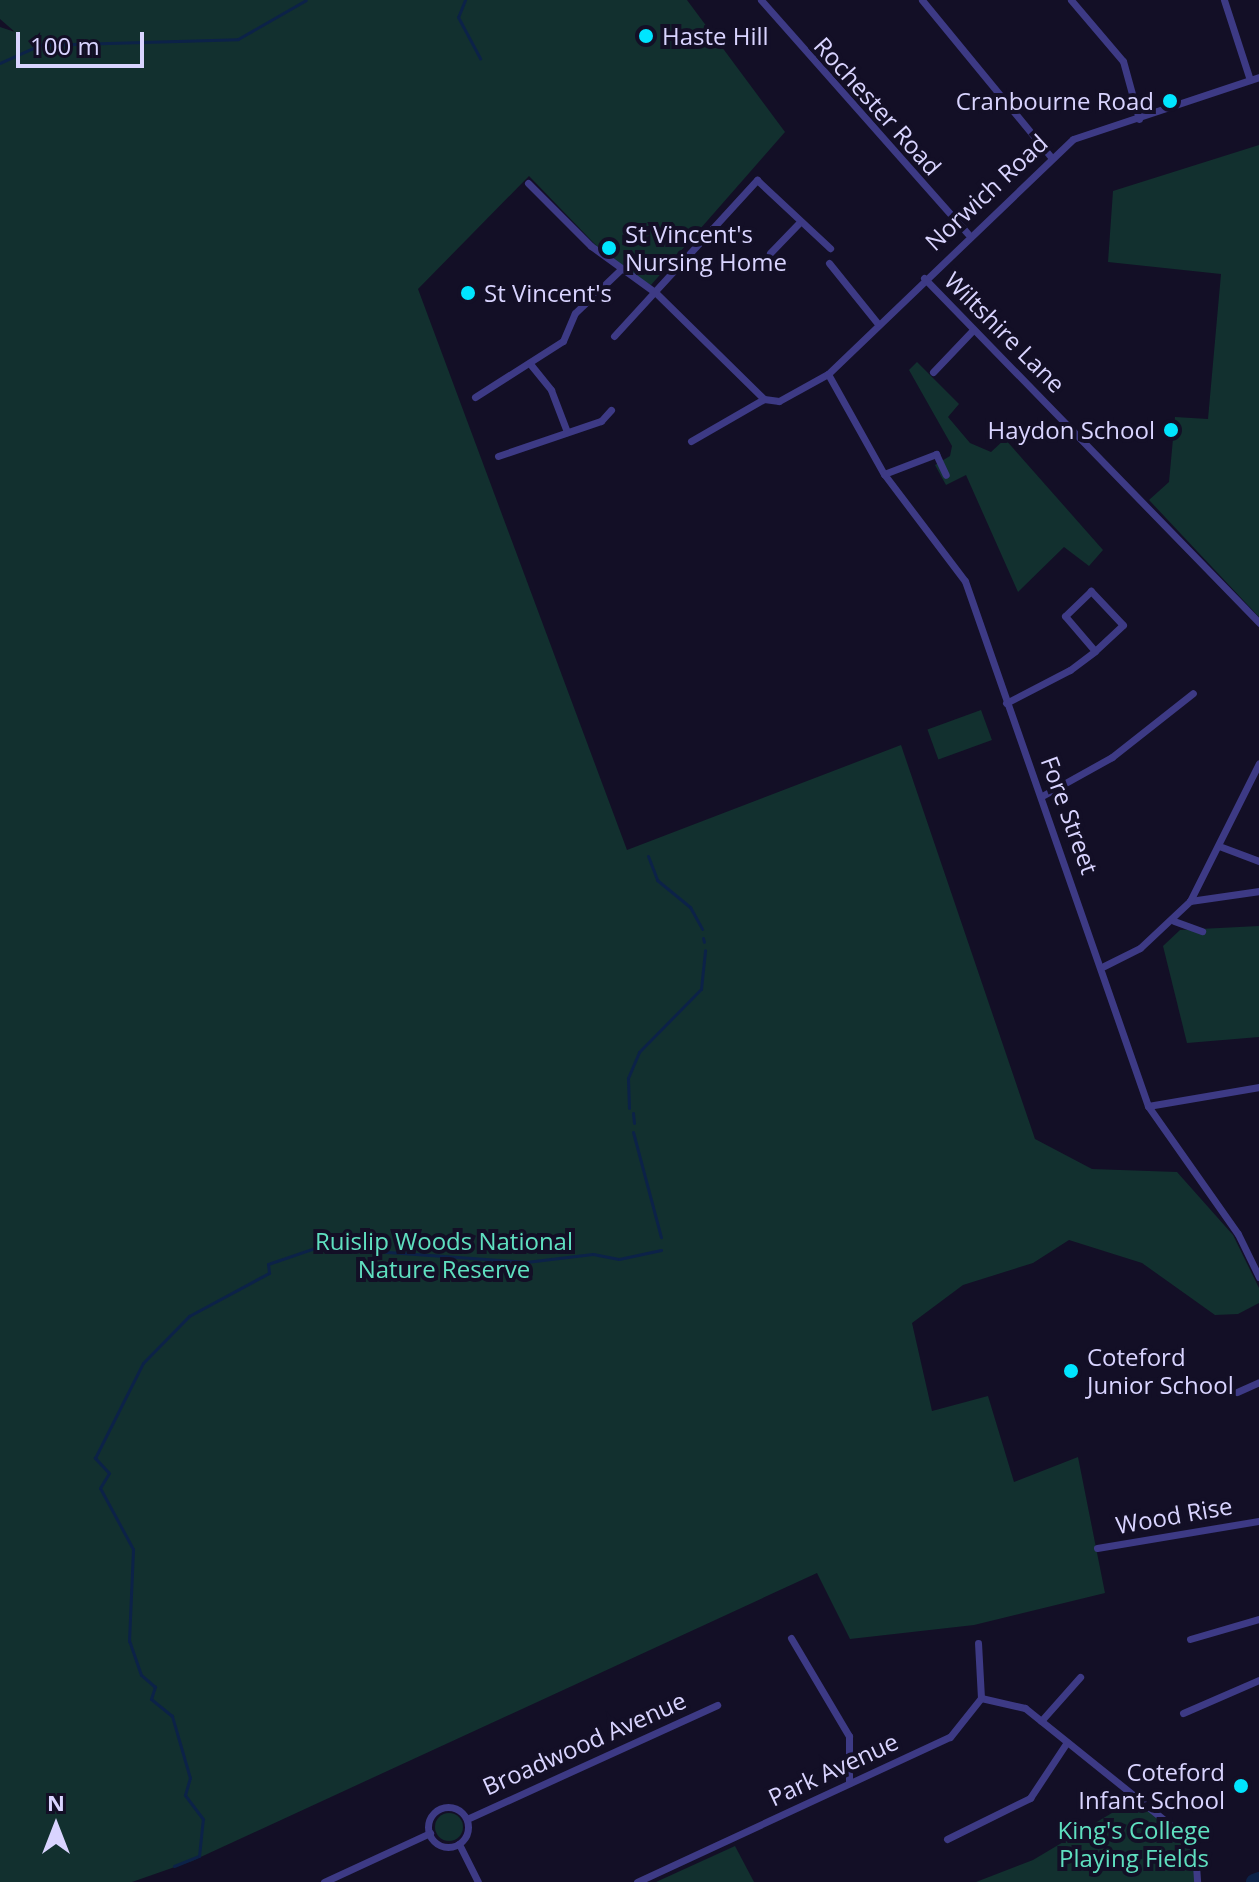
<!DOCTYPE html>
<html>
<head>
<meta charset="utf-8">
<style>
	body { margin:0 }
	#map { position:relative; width:1259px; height:1882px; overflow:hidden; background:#130f26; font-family:"Open Sans",sans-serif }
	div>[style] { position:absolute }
	.green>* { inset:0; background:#12302f; transform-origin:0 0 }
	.round { border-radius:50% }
	.stream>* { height:3px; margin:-1.5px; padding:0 1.5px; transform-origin:1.5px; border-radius:1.5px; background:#0c2248 }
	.river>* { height:16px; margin:-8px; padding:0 8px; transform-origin:8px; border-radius:8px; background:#0c2248 }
	.minor>* { height:7px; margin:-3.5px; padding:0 3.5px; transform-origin:3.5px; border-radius:3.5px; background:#3d3a85 }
	.minor>.ring { margin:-3.5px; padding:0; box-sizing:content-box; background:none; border:7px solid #3d3a85; border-radius:50% }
	.dots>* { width:22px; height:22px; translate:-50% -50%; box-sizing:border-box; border:4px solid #130f26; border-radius:50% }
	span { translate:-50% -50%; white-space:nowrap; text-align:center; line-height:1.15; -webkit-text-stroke:8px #130f26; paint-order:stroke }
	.poi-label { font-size:24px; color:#d9d4ff }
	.left { translate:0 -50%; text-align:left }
	.right { translate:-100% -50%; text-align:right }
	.street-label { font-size:24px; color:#d9d4ff }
	.park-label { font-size:24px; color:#5fe0c0 }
	.north { position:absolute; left:16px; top:1786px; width:80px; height:80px; -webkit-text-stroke:6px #130f26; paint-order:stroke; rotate:0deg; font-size:22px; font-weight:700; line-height:32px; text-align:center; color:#d9d4ff }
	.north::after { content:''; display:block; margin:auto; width:28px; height:36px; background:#d9d4ff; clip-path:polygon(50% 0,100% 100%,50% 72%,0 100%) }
	.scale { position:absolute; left:16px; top:32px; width:128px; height:36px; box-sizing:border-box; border:4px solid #d9d4ff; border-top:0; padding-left:10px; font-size:24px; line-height:28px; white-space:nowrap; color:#d9d4ff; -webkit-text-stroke:6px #130f26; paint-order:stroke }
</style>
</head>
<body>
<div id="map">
	<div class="green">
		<div style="clip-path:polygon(0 0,687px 0,785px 132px,651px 285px,616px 266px,529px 176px,418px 289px,627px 850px,901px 745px,1035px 1139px,1092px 1169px,1177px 1172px,1233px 1235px,1259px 1288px,1259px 1303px,1238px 1314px,1215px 1315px,1142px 1263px,1069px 1240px,1033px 1263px,963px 1285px,912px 1323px,932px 1411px,988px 1396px,1014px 1482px,1078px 1457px,1105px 1593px,974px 1625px,850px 1639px,817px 1573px,192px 1861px,132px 1882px,0 1882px,0 27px,15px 32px,0 19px)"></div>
		<div style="clip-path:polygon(1259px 145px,1259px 617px,1149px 500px,1169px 482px,1175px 417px,1208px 419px,1221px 274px,1108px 262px,1113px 191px)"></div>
		<div style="clip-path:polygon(917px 362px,959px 404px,948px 417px,970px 443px,991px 452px,1005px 439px,1103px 550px,1089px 566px,1064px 547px,1018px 592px,966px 475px,946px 485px,935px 465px,950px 456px,952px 446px,909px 370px)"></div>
		<div style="left:981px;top:710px;width:32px;height:57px;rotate:70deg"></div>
		<div style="clip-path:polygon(1259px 926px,1259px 1037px,1187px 1043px,1163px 946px,1180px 930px)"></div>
		<div style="clip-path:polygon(1137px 1798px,1192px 1844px,1197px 1882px,976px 1882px,1033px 1860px)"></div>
		<div class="round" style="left:435px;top:1813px;width:28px;height:28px"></div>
		<div style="clip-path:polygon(735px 1846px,754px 1882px,656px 1882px)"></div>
	</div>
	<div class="stream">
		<div style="left:465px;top:0;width:18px;rotate:112deg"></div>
		<div style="left:458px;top:17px;width:47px;rotate:61.8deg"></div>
		<div style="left:0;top:63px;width:44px;rotate:-24.2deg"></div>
		<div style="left:40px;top:45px;width:198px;rotate:-1.7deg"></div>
		<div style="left:238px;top:39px;width:78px;rotate:-29.8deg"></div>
		<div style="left:648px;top:856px;width:26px;rotate:69deg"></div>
		<div style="left:657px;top:880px;width:43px;rotate:39.3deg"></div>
		<div style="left:690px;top:907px;width:25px;rotate:61deg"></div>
		<div style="left:703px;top:938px;width:4px;rotate:76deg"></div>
		<div style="left:629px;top:1108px;width:30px;rotate:-92deg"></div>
		<div style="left:628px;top:1078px;width:28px;rotate:-67deg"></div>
		<div style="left:639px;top:1052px;width:88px;rotate:-45.5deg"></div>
		<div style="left:701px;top:989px;width:39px;rotate:-84deg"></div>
		<div style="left:633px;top:1113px;width:10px;rotate:84deg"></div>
		<div style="left:633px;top:1132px;width:109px;rotate:75.1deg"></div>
		<div style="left:174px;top:1866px;width:27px;rotate:-22deg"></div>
		<div style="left:199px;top:1856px;width:37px;rotate:-84deg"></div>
		<div style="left:203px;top:1819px;width:30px;rotate:-127deg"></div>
		<div style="left:185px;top:1795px;width:18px;rotate:-74deg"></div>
		<div style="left:190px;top:1778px;width:65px;rotate:-106.2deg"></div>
		<div style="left:172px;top:1716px;width:27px;rotate:-141deg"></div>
		<div style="left:151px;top:1699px;width:13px;rotate:-72deg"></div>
		<div style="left:155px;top:1687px;width:18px;rotate:-139deg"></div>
		<div style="left:141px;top:1675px;width:36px;rotate:-109deg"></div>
		<div style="left:129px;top:1641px;width:92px;rotate:-87.5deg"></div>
		<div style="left:133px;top:1549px;width:69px;rotate:-118.4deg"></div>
		<div style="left:100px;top:1488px;width:17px;rotate:-59deg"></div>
		<div style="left:109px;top:1473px;width:21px;rotate:-133deg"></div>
		<div style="left:95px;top:1458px;width:106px;rotate:-63.2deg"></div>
		<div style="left:143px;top:1363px;width:66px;rotate:-45.6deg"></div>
		<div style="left:189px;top:1316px;width:91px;rotate:-28.3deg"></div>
		<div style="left:269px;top:1273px;width:9px;rotate:-96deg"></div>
		<div style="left:268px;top:1264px;width:53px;rotate:-18.8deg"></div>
		<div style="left:318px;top:1247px;width:209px;rotate:4.1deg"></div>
		<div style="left:526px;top:1262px;width:67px;rotate:-6.8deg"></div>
		<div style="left:593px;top:1254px;width:26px;rotate:11deg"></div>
		<div style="left:619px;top:1259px;width:43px;rotate:-12.1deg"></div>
	</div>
	<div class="river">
		<div style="left:1254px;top:1882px;width:5px;rotate:-22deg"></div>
	</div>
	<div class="minor">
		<div style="left:761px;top:0;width:312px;rotate:48.5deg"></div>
		<div style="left:922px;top:0;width:203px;rotate:50.6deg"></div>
		<div style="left:1071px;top:0;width:80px;rotate:49.6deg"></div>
		<div style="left:1123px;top:61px;width:60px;rotate:74.6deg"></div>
		<div style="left:1224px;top:0;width:84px;rotate:72deg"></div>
		<div style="left:528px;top:183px;width:89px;rotate:45deg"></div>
		<div style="left:591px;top:246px;width:80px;rotate:35.9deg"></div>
		<div style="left:656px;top:293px;width:151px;rotate:44.5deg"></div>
		<div style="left:764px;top:399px;width:15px;rotate:8deg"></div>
		<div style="left:779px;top:401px;width:56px;rotate:-28.9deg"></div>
		<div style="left:828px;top:374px;width:339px;rotate:-43.8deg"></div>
		<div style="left:1073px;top:139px;width:196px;rotate:-18.4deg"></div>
		<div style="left:770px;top:253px;width:42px;rotate:-46deg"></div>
		<div style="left:829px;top:263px;width:78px;rotate:51.2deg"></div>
		<div style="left:924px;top:278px;width:481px;rotate:45.8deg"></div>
		<div style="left:614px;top:336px;width:212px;rotate:-47.5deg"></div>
		<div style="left:757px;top:180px;width:100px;rotate:43deg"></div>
		<div style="left:531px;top:365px;width:32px;rotate:51deg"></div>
		<div style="left:551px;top:390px;width:45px;rotate:69.1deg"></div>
		<div style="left:933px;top:372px;width:58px;rotate:-46.4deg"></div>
		<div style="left:828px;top:374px;width:115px;rotate:60.8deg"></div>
		<div style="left:884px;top:474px;width:134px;rotate:52.9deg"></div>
		<div style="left:965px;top:581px;width:556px;rotate:70.78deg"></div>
		<div style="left:1148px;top:1106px;width:156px;rotate:54.9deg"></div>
		<div style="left:1238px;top:1234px;width:48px;rotate:64deg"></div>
		<div style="left:475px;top:397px;width:104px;rotate:-32.5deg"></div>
		<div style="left:563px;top:341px;width:30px;rotate:-67deg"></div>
		<div style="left:575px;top:313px;width:62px;rotate:-43.7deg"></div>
		<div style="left:691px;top:441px;width:84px;rotate:-29.9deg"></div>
		<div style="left:498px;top:456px;width:109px;rotate:-18.8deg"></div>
		<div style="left:601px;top:421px;width:15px;rotate:-48deg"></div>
		<div style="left:884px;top:474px;width:56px;rotate:-21deg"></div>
		<div style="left:936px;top:454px;width:23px;rotate:65deg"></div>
		<div style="left:1006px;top:703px;width:72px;rotate:-27.3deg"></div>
		<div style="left:1070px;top:670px;width:31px;rotate:-37deg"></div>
		<div style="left:1095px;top:651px;width:38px;rotate:-43deg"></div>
		<div style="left:1123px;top:625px;width:47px;rotate:-133.3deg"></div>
		<div style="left:1091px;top:591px;width:36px;rotate:136deg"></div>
		<div style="left:1065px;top:616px;width:46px;rotate:49.4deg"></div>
		<div style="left:1042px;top:796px;width:80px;rotate:-29.1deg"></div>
		<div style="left:1112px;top:757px;width:103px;rotate:-38.3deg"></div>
		<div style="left:1219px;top:846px;width:43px;rotate:20.6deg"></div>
		<div style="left:1190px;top:901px;width:70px;rotate:-8.2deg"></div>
		<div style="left:1174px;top:921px;width:30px;rotate:20deg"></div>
		<div style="left:1104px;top:966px;width:40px;rotate:-26.6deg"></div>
		<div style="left:1140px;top:948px;width:69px;rotate:-43.2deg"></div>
		<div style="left:1190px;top:901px;width:154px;rotate:-63.4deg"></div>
		<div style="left:1148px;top:1106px;width:113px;rotate:-9.7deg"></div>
		<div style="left:1237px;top:1392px;width:24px;rotate:-24deg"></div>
		<div style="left:1097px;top:1548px;width:164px;rotate:-9.5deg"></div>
		<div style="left:791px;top:1638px;width:114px;rotate:59.4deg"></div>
		<div style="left:849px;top:1736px;width:47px;rotate:90deg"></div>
		<div style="left:1190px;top:1639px;width:72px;rotate:-16.2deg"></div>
		<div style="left:981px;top:1698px;width:45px;rotate:12.8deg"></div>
		<div style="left:1025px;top:1708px;width:203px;rotate:38.8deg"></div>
		<div style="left:1183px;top:1835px;width:20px;rotate:53deg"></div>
		<div style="left:1195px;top:1851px;width:31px;rotate:86deg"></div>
		<div style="left:1183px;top:1713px;width:83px;rotate:-23.5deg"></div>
		<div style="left:1041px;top:1721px;width:59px;rotate:-48.4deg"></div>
		<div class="ring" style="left:428px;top:1807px;width:33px;height:33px"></div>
		<div style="left:467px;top:1819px;width:275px;rotate:-24.5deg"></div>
		<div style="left:947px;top:1839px;width:93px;rotate:-26.3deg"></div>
		<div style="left:1030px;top:1798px;width:67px;rotate:-56.5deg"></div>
		<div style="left:459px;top:1844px;width:42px;rotate:63.4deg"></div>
		<div style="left:324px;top:1882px;width:117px;rotate:-24.8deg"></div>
		<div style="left:637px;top:1882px;width:345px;rotate:-24.9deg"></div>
		<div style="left:950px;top:1737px;width:50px;rotate:-51.5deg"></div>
		<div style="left:981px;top:1698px;width:55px;rotate:-93.1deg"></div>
	</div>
	<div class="dots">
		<div style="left:646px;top:36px;background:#00e5ff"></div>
		<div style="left:1170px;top:101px;background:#00e5ff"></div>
		<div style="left:609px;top:248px;background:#00e5ff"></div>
		<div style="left:468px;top:293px;background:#00e5ff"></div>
		<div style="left:1171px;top:430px;background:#00e5ff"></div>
		<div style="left:1071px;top:1371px;background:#00e5ff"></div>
		<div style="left:1241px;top:1786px;background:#00e5ff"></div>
	</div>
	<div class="poi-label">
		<span class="left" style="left:662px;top:36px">Haste Hill</span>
		<span class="right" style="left:1154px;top:101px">Cranbourne Road</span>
		<span class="left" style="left:625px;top:248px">St Vincent's<br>Nursing Home</span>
		<span class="left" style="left:484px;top:293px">St Vincent's</span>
		<span class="right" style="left:1155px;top:430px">Haydon School</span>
		<span class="left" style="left:1087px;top:1371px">Coteford<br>Junior School</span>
		<span class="right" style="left:1225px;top:1786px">Coteford<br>Infant School</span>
	</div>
	<div class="street-label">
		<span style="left:878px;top:106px;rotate:48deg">Rochester Road</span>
		<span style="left:986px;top:192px;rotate:-43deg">Norwich Road</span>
		<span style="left:1005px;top:332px;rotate:45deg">Wiltshire Lane</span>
		<span style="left:1070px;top:815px;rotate:70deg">Fore Street</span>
		<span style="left:1174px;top:1515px;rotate:-10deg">Wood Rise</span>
		<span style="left:584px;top:1743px;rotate:-24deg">Broadwood Avenue</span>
		<span style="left:833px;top:1769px;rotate:-25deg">Park Avenue</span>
	</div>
	<div class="park-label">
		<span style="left:444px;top:1255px">Ruislip Woods National<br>Nature Reserve</span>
		<span style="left:1134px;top:1844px">King's College<br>Playing Fields</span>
	</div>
	<div class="north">N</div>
	<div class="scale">100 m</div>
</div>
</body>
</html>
